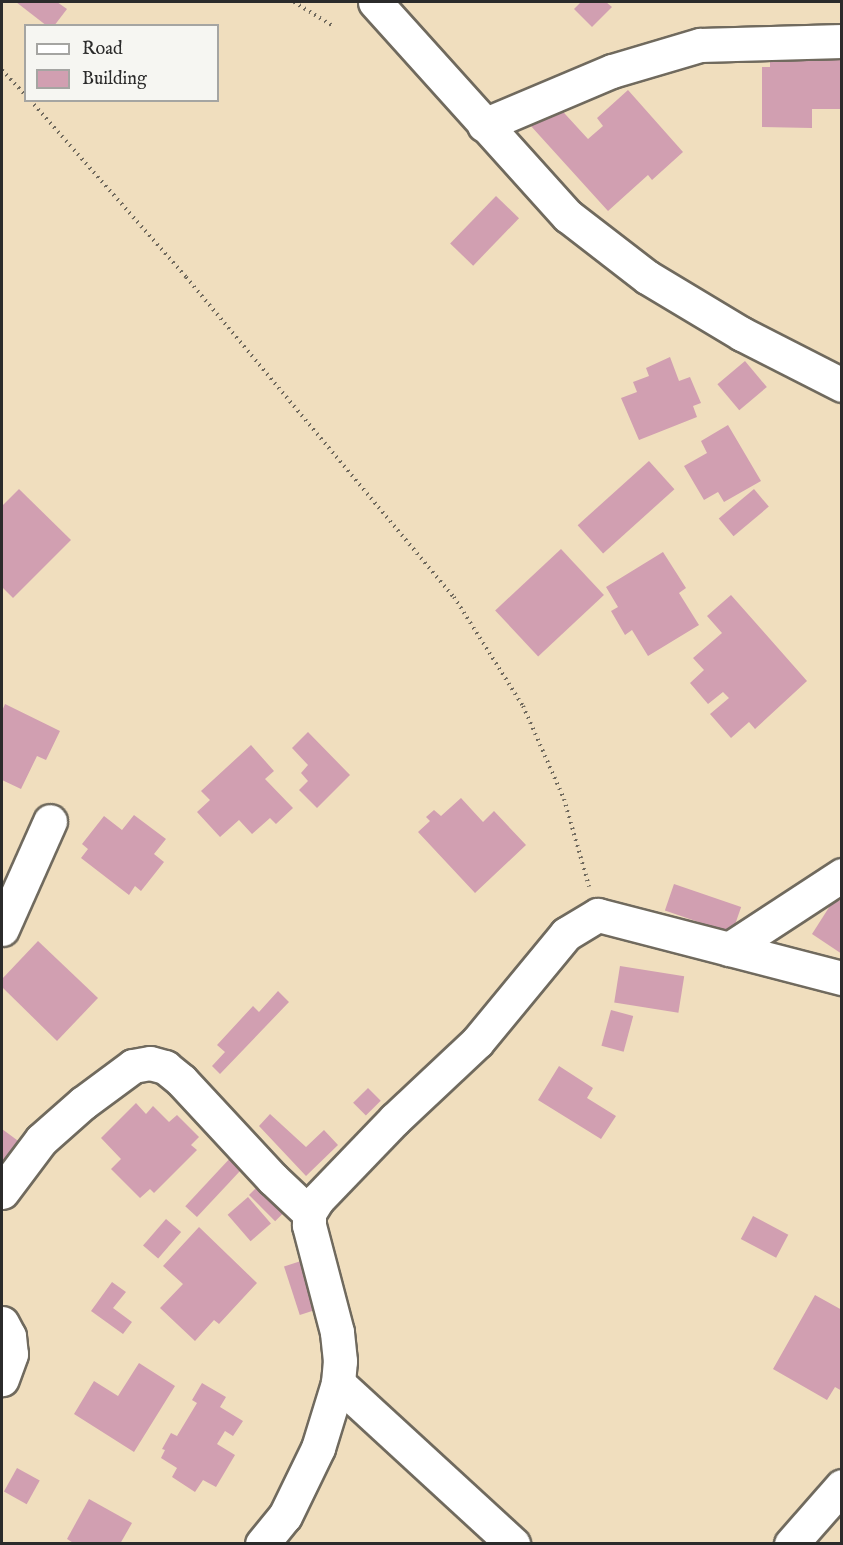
<!DOCTYPE html>
<html>
<head>
<meta charset="utf-8">
<style>
	body { margin:0 }
	#map { position:relative; width:843px; height:1545px; overflow:hidden; background:#f0debe; font-family:"IM FELL English",serif }
	div>[style] { position:absolute }
	.building>* { inset:0; background:#d19fb1; transform-origin:0 0 }
	.path>* { height:4px; margin-top:-2px; transform-origin:0; background:repeating-linear-gradient(90deg,#706a5e 0 1.5px,transparent 0 6px) }
	.roads { filter:drop-shadow(2px 0 #706a5e) drop-shadow(-2px 0 #706a5e) drop-shadow(0 2px #706a5e) drop-shadow(0 -2px #706a5e) }
	.minor>* { height:33px; margin:-16.5px; padding:0 16.5px; transform-origin:16.5px; border-radius:16.5px; background:#fff }
	span { translate:-50% -50%; white-space:nowrap; text-align:center; line-height:1.15; -webkit-text-stroke:6px #f6f6f2; paint-order:stroke }
	.frame { position:absolute; inset:0; border:3px solid #2b2b2b; pointer-events:none }
	.legend { position:absolute; left:24px; top:24px; width:195px; height:78px; box-sizing:border-box; background:#f6f6f2; border:2px solid #a5a5a2; margin:0; padding:8px 10px; list-style:none; font-size:18px; color:#2b2b2b }
	.legend li { display:flex; align-items:center; gap:12px; height:30px }
	.legend b { width:30px; border:2px solid #a5a5a2 }
</style>
</head>
<body>
<div id="map">
	<div class="building">
		<div style="clip-path:polygon(16px 2px,57px 2px,67px 9px,54px 26px,47px 26px)"></div>
		<div style="clip-path:polygon(581px 2px,606px 2px,612px 7px,592px 27px,574px 9px)"></div>
		<div style="clip-path:polygon(770px 52px,842px 52px,842px 109px,812px 109px,812px 128px,762px 127px,762px 67px,770px 67px)"></div>
		<div style="clip-path:polygon(628px 90px,683px 152px,652px 180px,648px 175px,608px 211px,530px 125px,555px 103px,588px 139px,603px 126px,597px 118px)"></div>
		<div style="left:496px;top:196px;width:32px;height:66px;rotate:44deg"></div>
		<div style="clip-path:polygon(670px 357px,679px 381px,690px 377px,701px 403px,693px 406px,697px 417px,639px 440px,621px 398px,637px 392px,633px 382px,649px 376px,646px 368px)"></div>
		<div style="left:745px;top:361px;width:34px;height:36px;rotate:50deg"></div>
		<div style="clip-path:polygon(728px 425px,761px 481px,724px 502px,718px 492px,704px 500px,684px 466px,707px 453px,701px 441px)"></div>
		<div style="left:649px;top:461px;width:38px;height:96px;rotate:48deg"></div>
		<div style="clip-path:polygon(19px 489px,71px 540px,13px 598px,2px 587px,2px 506px)"></div>
		<div style="left:754px;top:489px;width:23px;height:46px;rotate:50deg"></div>
		<div style="left:561px;top:549px;width:63px;height:90px;rotate:47deg"></div>
		<div style="clip-path:polygon(663px 552px,686px 588px,679px 593px,699px 625px,648px 656px,632px 630px,625px 635px,611px 611px,618px 607px,606px 587px)"></div>
		<div style="clip-path:polygon(731px 595px,807px 681px,755px 729px,749px 722px,731px 738px,710px 714px,729px 698px,723px 692px,708px 704px,690px 683px,704px 670px,693px 658px,722px 633px,707px 616px)"></div>
		<div style="clip-path:polygon(5px 704px,60px 731px,46px 760px,37px 756px,21px 789px,2px 780px,2px 711px)"></div>
		<div style="clip-path:polygon(308px 732px,350px 775px,317px 808px,299px 790px,308px 781px,301px 773px,308px 765px,292px 748px)"></div>
		<div style="clip-path:polygon(251px 745px,274px 771px,265px 779px,293px 808px,276px 824px,270px 818px,252px 834px,239px 820px,220px 837px,197px 812px,210px 800px,201px 791px)"></div>
		<div style="clip-path:polygon(461px 798px,483px 822px,494px 811px,526px 845px,475px 893px,418px 832px,430px 821px,426px 817px,434px 810px,441px 816px)"></div>
		<div style="clip-path:polygon(134px 815px,166px 839px,154px 854px,164px 862px,141px 891px,135px 886px,129px 895px,81px 858px,88px 849px,82px 844px,104px 816px,122px 830px)"></div>
		<div style="left:674px;top:884px;width:71px;height:28px;rotate:19deg"></div>
		<div style="clip-path:polygon(835px 898px,842px 902px,842px 954px,812px 934px)"></div>
		<div style="clip-path:polygon(38px 941px,98px 998px,57px 1041px,2px 987px,2px 979px)"></div>
		<div style="left:620px;top:966px;width:65px;height:37px;rotate:9deg"></div>
		<div style="clip-path:polygon(278px 991px,289px 1002px,220px 1074px,212px 1066px,225px 1052px,217px 1045px,253px 1006px,259px 1012px)"></div>
		<div style="left:611px;top:1010px;width:23px;height:37px;rotate:15deg"></div>
		<div style="clip-path:polygon(559px 1066px,593px 1088px,587px 1098px,616px 1116px,601px 1139px,538px 1100px)"></div>
		<div style="left:368px;top:1088px;width:18px;height:21px;rotate:45deg"></div>
		<div style="clip-path:polygon(136px 1103px,146px 1114px,153px 1106px,169px 1122px,177px 1115px,199px 1137px,191px 1145px,197px 1150px,154px 1193px,150px 1189px,140px 1198px,111px 1169px,121px 1159px,101px 1138px)"></div>
		<div style="clip-path:polygon(270px 1114px,306px 1147px,324px 1130px,338px 1145px,306px 1176px,259px 1126px)"></div>
		<div style="clip-path:polygon(2px 1129px,21px 1143px,2px 1169px)"></div>
		<div style="left:233px;top:1155px;width:16px;height:70px;rotate:43deg"></div>
		<div style="left:261px;top:1183px;width:37px;height:17px;rotate:45deg"></div>
		<div style="left:248px;top:1197px;width:35px;height:27px;rotate:49deg"></div>
		<div style="left:753px;top:1216px;width:40px;height:26px;rotate:28deg"></div>
		<div style="left:166px;top:1219px;width:20px;height:35px;rotate:41deg"></div>
		<div style="clip-path:polygon(199px 1227px,257px 1283px,219px 1324px,214px 1320px,195px 1341px,160px 1308px,183px 1284px,163px 1266px)"></div>
		<div style="left:304px;top:1260px;width:51px;height:21px;rotate:72deg"></div>
		<div style="clip-path:polygon(112px 1282px,126px 1292px,113px 1308px,132px 1322px,123px 1334px,91px 1311px)"></div>
		<div style="clip-path:polygon(815px 1295px,842px 1310px,842px 1391px,835px 1387px,827px 1400px,773px 1369px)"></div>
		<div style="clip-path:polygon(139px 1363px,175px 1386px,134px 1452px,74px 1414px,94px 1381px,118px 1396px)"></div>
		<div style="clip-path:polygon(202px 1383px,226px 1397px,220px 1407px,243px 1421px,233px 1436px,225px 1431px,217px 1444px,235px 1455px,216px 1487px,203px 1480px,195px 1492px,172px 1477px,177px 1468px,161px 1458px,165px 1450px,162px 1449px,171px 1433px,177px 1436px,197px 1403px,192px 1400px)"></div>
		<div style="left:17px;top:1468px;width:26px;height:27px;rotate:29deg"></div>
		<div style="clip-path:polygon(89px 1499px,132px 1523px,120px 1544px,75px 1544px,67px 1539px)"></div>
	</div>
	<div class="path">
		<div style="left:294px;top:2px;width:46px;rotate:31.6deg"></div>
		<div style="left:2px;top:70px;width:35px;rotate:47deg"></div>
		<div style="left:30px;top:100px;width:236px;rotate:48.6deg"></div>
		<div style="left:186px;top:277px;width:417px;rotate:50.1deg"></div>
		<div style="left:454px;top:597px;width:129px;rotate:57.7deg"></div>
		<div style="left:523px;top:706px;width:102px;rotate:66.2deg"></div>
		<div style="left:564px;top:799px;width:91px;rotate:74deg"></div>
	</div>
	<div class="roads">
		<div class="minor">
			<div style="left:375px;top:2px;width:288px;rotate:48deg"></div>
			<div style="left:568px;top:216px;width:100px;rotate:37.7deg"></div>
			<div style="left:647px;top:277px;width:111px;rotate:31deg"></div>
			<div style="left:742px;top:334px;width:112px;rotate:27deg"></div>
			<div style="left:484px;top:125px;width:139px;rotate:-22.9deg"></div>
			<div style="left:612px;top:71px;width:92px;rotate:-16.5deg"></div>
			<div style="left:700px;top:45px;width:142px;rotate:-1.6deg"></div>
			<div style="left:2px;top:929px;width:118px;rotate:-66deg"></div>
			<div style="left:729px;top:949px;width:135px;rotate:-33.2deg"></div>
			<div style="left:2px;top:1192px;width:65px;rotate:-53.1deg"></div>
			<div style="left:41px;top:1140px;width:56px;rotate:-41.4deg"></div>
			<div style="left:83px;top:1103px;width:62px;rotate:-36.5deg"></div>
			<div style="left:133px;top:1066px;width:17px;rotate:-10deg"></div>
			<div style="left:150px;top:1063px;width:16px;rotate:15deg"></div>
			<div style="left:165px;top:1067px;width:21px;rotate:39deg"></div>
			<div style="left:181px;top:1080px;width:135px;rotate:47.1deg"></div>
			<div style="left:273px;top:1179px;width:50px;rotate:43.4deg"></div>
			<div style="left:2px;top:1323px;width:15px;rotate:62deg"></div>
			<div style="left:9px;top:1336px;width:18px;rotate:84deg"></div>
			<div style="left:11px;top:1354px;width:27px;rotate:110deg"></div>
			<div style="left:338px;top:1383px;width:238px;rotate:42.6deg"></div>
			<div style="left:262px;top:1544px;width:36px;rotate:-51deg"></div>
			<div style="left:285px;top:1516px;width:76px;rotate:-64.1deg"></div>
			<div style="left:318px;top:1448px;width:68px;rotate:-72.9deg"></div>
			<div style="left:338px;top:1383px;width:22px;rotate:-85deg"></div>
			<div style="left:340px;top:1361px;width:29px;rotate:-96deg"></div>
			<div style="left:337px;top:1332px;width:111px;rotate:-104.7deg"></div>
			<div style="left:309px;top:1225px;width:12px;rotate:-90deg"></div>
			<div style="left:309px;top:1213px;width:15px;rotate:-58deg"></div>
			<div style="left:317px;top:1200px;width:112px;rotate:-46.1deg"></div>
			<div style="left:395px;top:1119px;width:112px;rotate:-43.2deg"></div>
			<div style="left:477px;top:1042px;width:140px;rotate:-50.5deg"></div>
			<div style="left:566px;top:934px;width:37px;rotate:-31deg"></div>
			<div style="left:598px;top:915px;width:252px;rotate:14.5deg"></div>
			<div style="left:791px;top:1544px;width:77px;rotate:-48.7deg"></div>
		</div>
	</div>
	<div class="frame"></div>
	<ul class="legend">
	<li><b style="height:8px;background:#fff"></b>Road</li>
	<li><b style="height:16px;background:#d19fb1"></b>Building</li>
	</ul>
</div>
</body>
</html>
